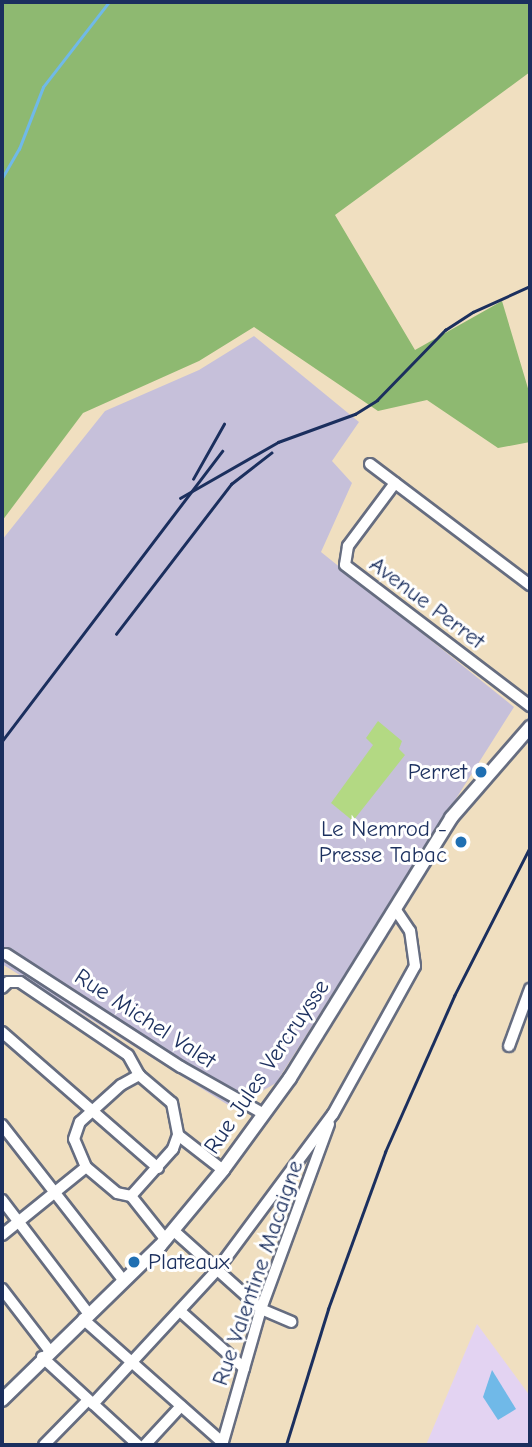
<!DOCTYPE html>
<html>
<head>
<meta charset="utf-8">
<style>
	body { margin:0 }
	#map { position:relative; width:532px; height:1447px; overflow:hidden; background:#f0dfc0; font-family:"Comic Neue",sans-serif }
	div>[style] { position:absolute }
	.built>* { inset:0; background:#e3d3f2 }
	.industrial>* { inset:0; background:#c6c0da }
	.green>* { inset:0; background:#b3d983 }
	.forest>* { inset:0; background:#8eb971 }
	.water>* { inset:0; background:#70b9e8 }
	.stream>* { height:2.5px; margin:-1.25px; padding:0 1.25px; transform-origin:1.25px; border-radius:1.25px; background:#70b9e8 }
	.roads { filter:drop-shadow(2px 0 #666d80) drop-shadow(-2px 0 #666d80) drop-shadow(0 2px #666d80) drop-shadow(0 -2px #666d80) }
	.minor>* { height:10px; margin:-5px; padding:0 5px; transform-origin:5px; border-radius:5px; background:#fff }
	.major>* { height:12px; margin:-6px; padding:0 6px; transform-origin:6px; border-radius:6px; background:#fff }
	.rail>* { height:2.5px; margin:-1.25px; padding:0 1.25px; transform-origin:1.25px; border-radius:1.25px; background:#1b2f5e }
	.dots>* { width:19px; height:19px; translate:-50% -50%; box-sizing:border-box; border:4px solid #fff; border-radius:50% }
	span { translate:-50% -50%; white-space:nowrap; text-align:center; line-height:1.15; -webkit-text-stroke:6px #fff; paint-order:stroke }
	.street-label { font-size:23px; color:#1b2f5e }
	.poi-label { font-size:23px; color:#1b2f5e }
	.right { translate:-100% -50%; text-align:right }
	.left { translate:0 -50%; text-align:left }
	.frame { position:absolute; inset:0; border:4px solid #1b2f5e; pointer-events:none }
</style>
</head>
<body>
<div id="map">
	<div class="built">
		<div style="clip-path:polygon(477px 1324px,530px 1396px,530px 1445px,426px 1445px)"></div>
	</div>
	<div class="industrial">
		<div style="clip-path:polygon(254px 336px,359px 422px,332px 461px,352px 483px,321px 552px,514px 707px,276px 1083px,233px 1108px,2px 964px,2px 540px,105px 411px,199px 370px)"></div>
	</div>
	<div class="green">
		<div style="clip-path:polygon(378px 721px,402px 741px,399px 749px,405px 755px,353px 821px,331px 803px,373px 745px,366px 738px)"></div>
	</div>
	<div class="forest">
		<div style="clip-path:polygon(2px 2px,530px 2px,530px 72px,335px 215px,415px 350px,502px 301px,530px 395px,530px 442px,498px 448px,427px 400px,378px 411px,254px 327px,199px 361px,83px 413px,2px 521px)"></div>
	</div>
	<div class="water">
		<div style="clip-path:polygon(492px 1370px,516px 1409px,498px 1420px,483px 1397px)"></div>
	</div>
	<div class="stream">
		<div style="left:2px;top:178px;width:34px;rotate:-60deg"></div>
		<div style="left:19px;top:149px;width:66px;rotate:-68.8deg"></div>
		<div style="left:43px;top:87px;width:108px;rotate:-52.2deg"></div>
	</div>
	<div class="roads">
		<div class="minor">
			<div style="left:370px;top:464px;width:201px;rotate:37.1deg"></div>
			<div style="left:395px;top:483px;width:79px;rotate:126.7deg"></div>
			<div style="left:348px;top:546px;width:19px;rotate:99deg"></div>
			<div style="left:345px;top:565px;width:233px;rotate:37.3deg"></div>
			<div style="left:6px;top:954px;width:208px;rotate:32.9deg"></div>
			<div style="left:181px;top:1067px;width:95px;rotate:29.5deg"></div>
			<div style="left:2px;top:988px;width:8px;rotate:-45deg"></div>
			<div style="left:8px;top:982px;width:12px"></div>
			<div style="left:20px;top:982px;width:130px;rotate:34.1deg"></div>
			<div style="left:128px;top:1055px;width:23px;rotate:61deg"></div>
			<div style="left:2px;top:1032px;width:207px;rotate:41.1deg"></div>
			<div style="left:509px;top:1046px;width:61px;rotate:-69.8deg"></div>
			<div style="left:139px;top:1075px;width:43px;rotate:40.3deg"></div>
			<div style="left:172px;top:1103px;width:33px;rotate:79deg"></div>
			<div style="left:178px;top:1135px;width:15px;rotate:110deg"></div>
			<div style="left:173px;top:1149px;width:63px;rotate:131.8deg"></div>
			<div style="left:131px;top:1196px;width:14px;rotate:-168deg"></div>
			<div style="left:117px;top:1193px;width:40px;rotate:-140deg"></div>
			<div style="left:86px;top:1167px;width:30px;rotate:-113deg"></div>
			<div style="left:74px;top:1139px;width:18px;rotate:-71deg"></div>
			<div style="left:80px;top:1122px;width:55px;rotate:-42.1deg"></div>
			<div style="left:121px;top:1085px;width:21px;rotate:-29deg"></div>
			<div style="left:2px;top:1125px;width:198px;rotate:52deg"></div>
			<div style="left:178px;top:1135px;width:57px;rotate:37.9deg"></div>
			<div style="left:131px;top:1196px;width:56px;rotate:51.5deg"></div>
			<div style="left:2px;top:1200px;width:142px;rotate:52.7deg"></div>
			<div style="left:174px;top:1231px;width:117px;rotate:41.9deg"></div>
			<div style="left:261px;top:1309px;width:33px;rotate:23deg"></div>
			<div style="left:2px;top:1235px;width:108px;rotate:-39deg"></div>
			<div style="left:2px;top:1289px;width:77px;rotate:52.4deg"></div>
			<div style="left:180px;top:1311px;width:86px;rotate:41.7deg"></div>
			<div style="left:83px;top:1319px;width:187px;rotate:41.5deg"></div>
			<div style="left:42px;top:1357px;width:130px;rotate:42.5deg"></div>
			<div style="left:93px;top:1404px;width:183px;rotate:-47.2deg"></div>
			<div style="left:217px;top:1270px;width:194px;rotate:-53.4deg"></div>
			<div style="left:333px;top:1114px;width:169px;rotate:-61deg"></div>
			<div style="left:415px;top:966px;width:35px;rotate:-98deg"></div>
			<div style="left:410px;top:931px;width:25px;rotate:-124deg"></div>
			<div style="left:44px;top:1445px;width:63px;rotate:-45.6deg"></div>
			<div style="left:145px;top:1445px;width:53px;rotate:-47.3deg"></div>
			<div style="left:222px;top:1445px;width:141px;rotate:-74deg"></div>
			<div style="left:261px;top:1309px;width:197px;rotate:-69.8deg"></div>
		</div>
		<div class="major">
			<div style="left:2px;top:1400px;width:221px;rotate:-44.3deg"></div>
			<div style="left:160px;top:1246px;width:99px;rotate:-50.3deg"></div>
			<div style="left:223px;top:1170px;width:114px;rotate:-53.9deg"></div>
			<div style="left:290px;top:1078px;width:306px;rotate:-58.2deg"></div>
			<div style="left:451px;top:818px;width:121px;rotate:-49deg"></div>
		</div>
	</div>
	<div class="rail">
		<div style="left:193px;top:479px;width:63px;rotate:-60.6deg"></div>
		<div style="left:180px;top:498px;width:113px;rotate:-29.7deg"></div>
		<div style="left:278px;top:442px;width:82px;rotate:-20deg"></div>
		<div style="left:355px;top:414px;width:26px;rotate:-32deg"></div>
		<div style="left:377px;top:400px;width:98px;rotate:-45.8deg"></div>
		<div style="left:445px;top:330px;width:33px;rotate:-33deg"></div>
		<div style="left:473px;top:312px;width:63px;rotate:-24.5deg"></div>
		<div style="left:116px;top:634px;width:189px;rotate:-52.5deg"></div>
		<div style="left:231px;top:484px;width:51px;rotate:-37.8deg"></div>
		<div style="left:2px;top:741px;width:364px;rotate:-52.8deg"></div>
		<div style="left:286px;top:1445px;width:142px;rotate:-72.8deg"></div>
		<div style="left:328px;top:1309px;width:167px;rotate:-70deg"></div>
		<div style="left:385px;top:1152px;width:171px;rotate:-66.1deg"></div>
		<div style="left:454px;top:996px;width:167px;rotate:-63deg"></div>
	</div>
	<div class="dots">
		<div style="left:481px;top:772px;background:#1f6fb2"></div>
		<div style="left:461px;top:842px;background:#1f6fb2"></div>
		<div style="left:134px;top:1262px;background:#1f6fb2"></div>
	</div>
	<div class="street-label">
		<span style="left:427px;top:603px;rotate:37deg">Avenue Perret</span>
		<span style="left:145px;top:1019px;rotate:33deg">Rue Michel Valet</span>
		<span style="left:267px;top:1067px;rotate:-56deg">Rue Jules Vercruysse</span>
		<span style="left:258px;top:1273px;rotate:-71deg">Rue Valentine Macaigne</span>
	</div>
	<div class="poi-label">
		<span class="right" style="left:467px;top:772px">Perret</span>
		<span class="right" style="left:447px;top:842px">Le Nemrod -<br>Presse Tabac</span>
		<span class="left" style="left:148px;top:1262px">Plateaux</span>
	</div>
	<div class="frame"></div>
</div>
</body>
</html>
